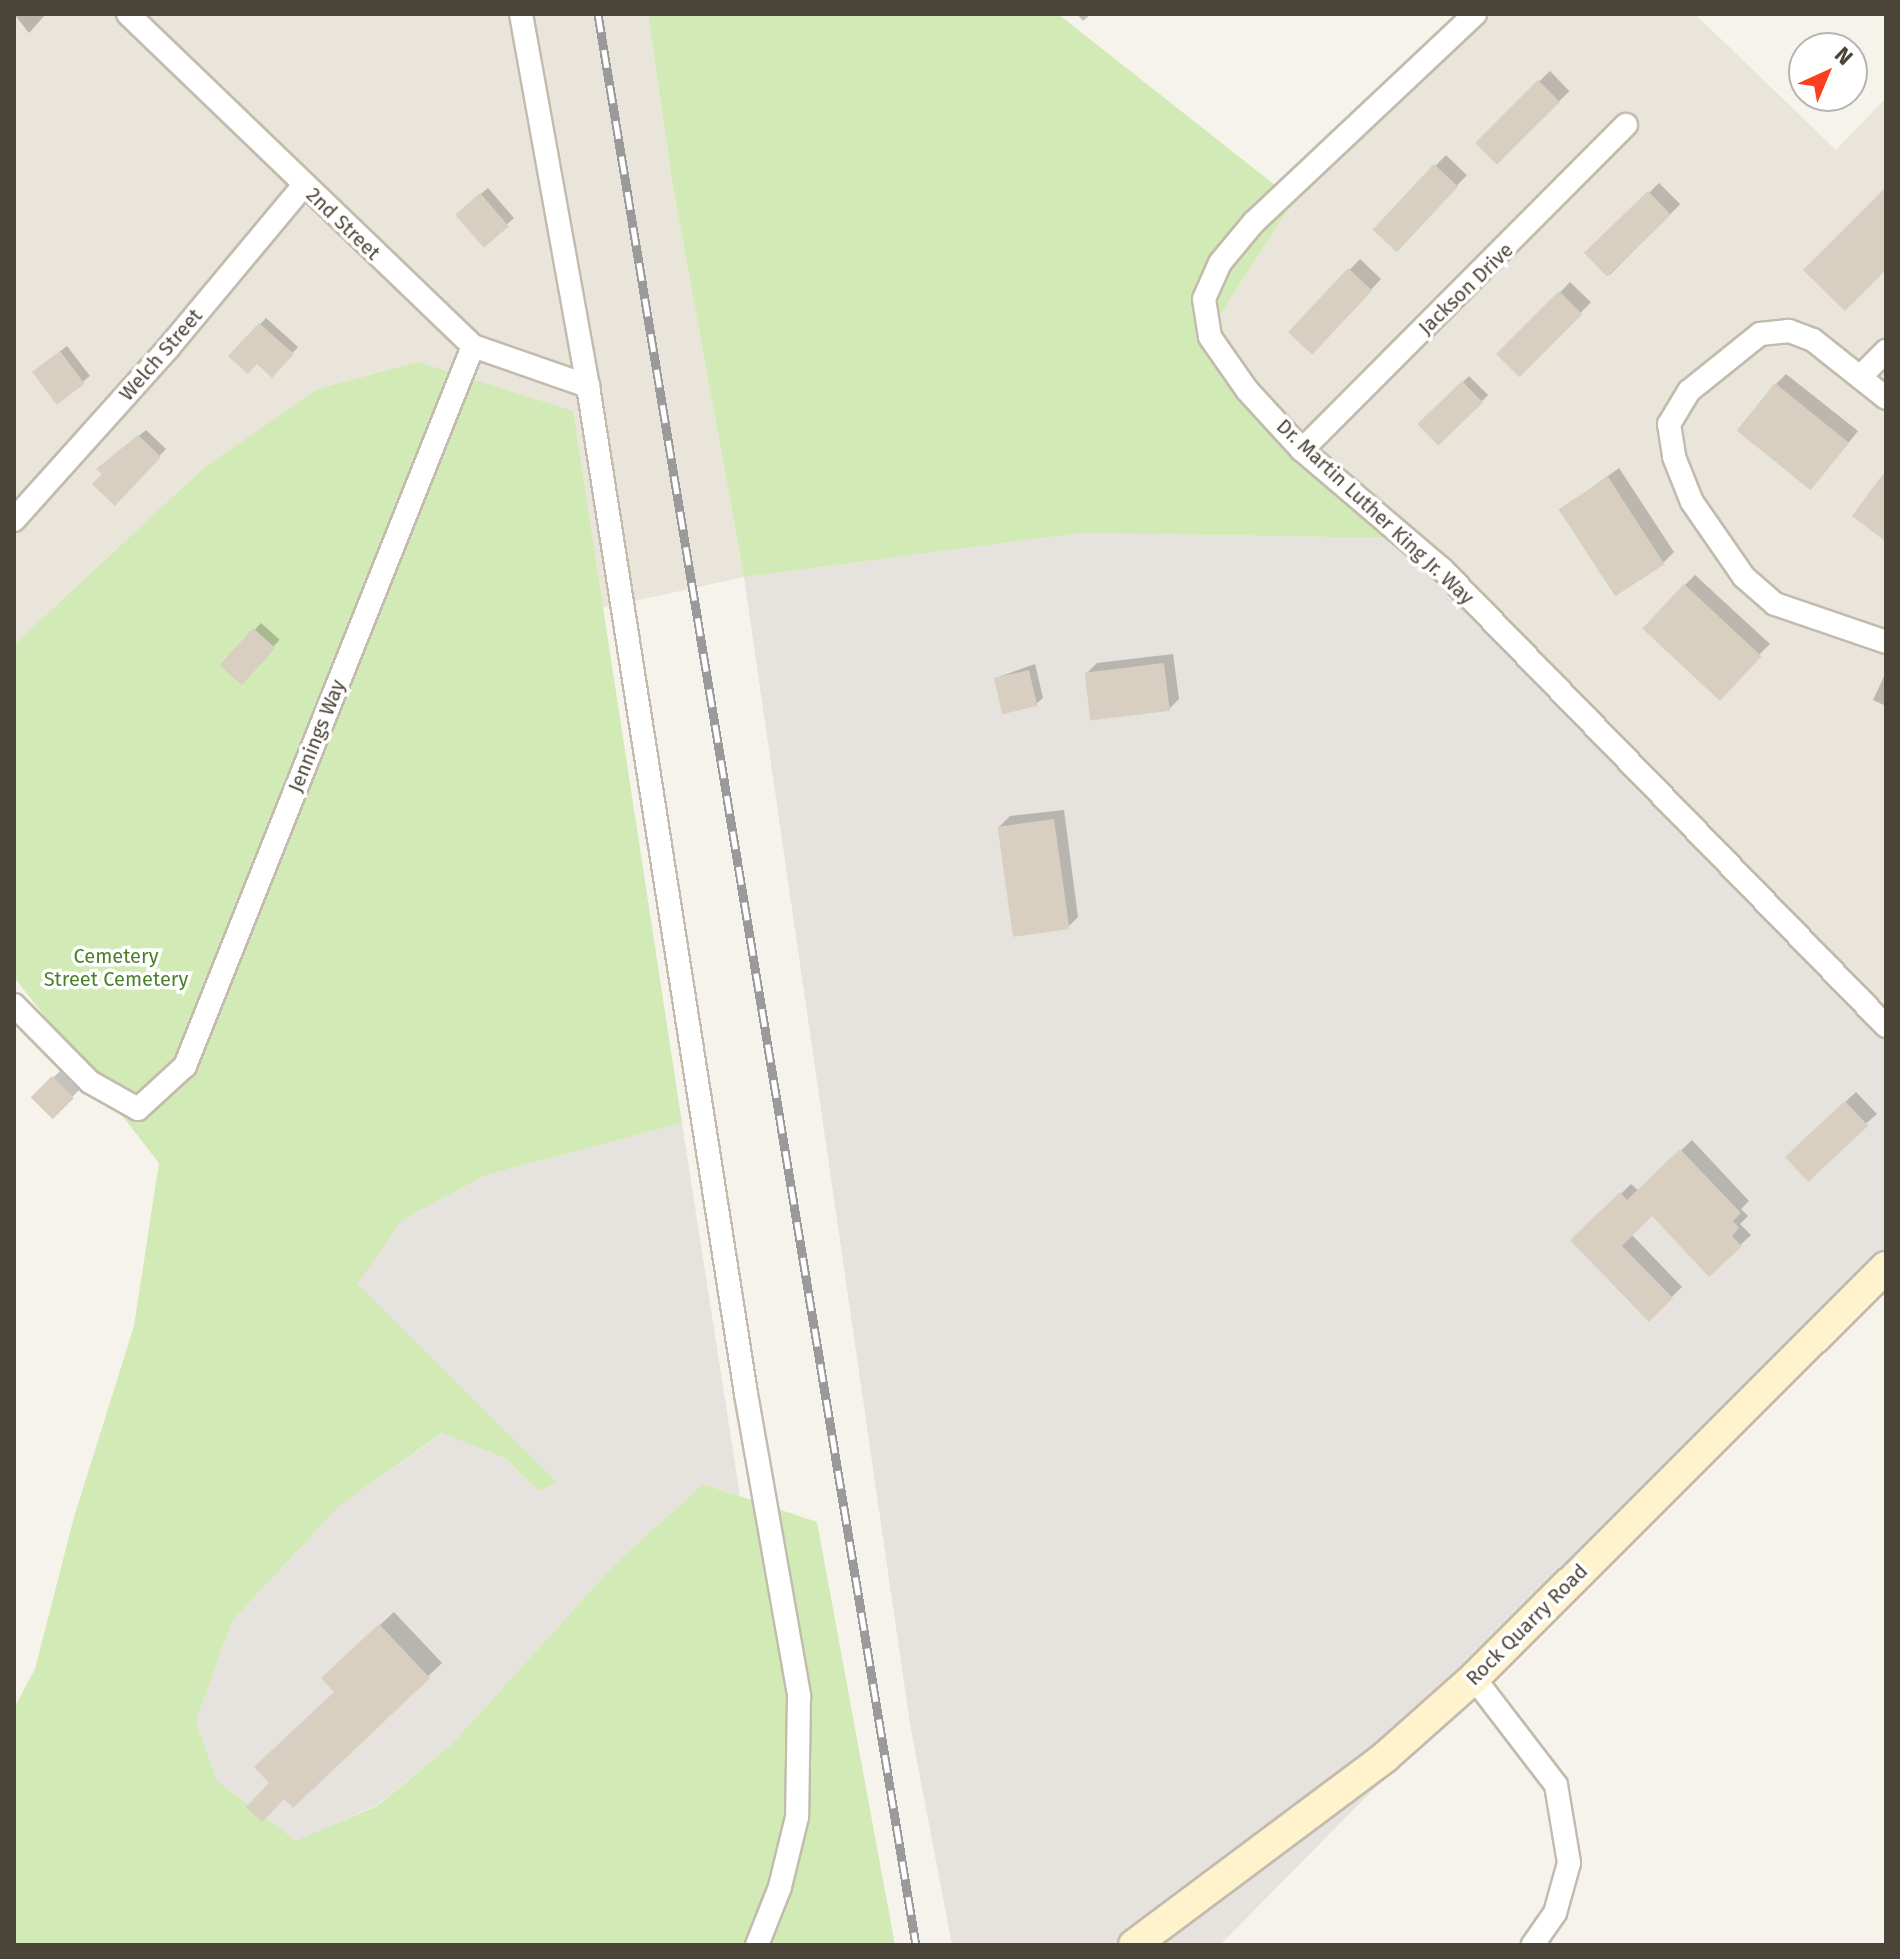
<!DOCTYPE html>
<html>
<head>
<meta charset="utf-8">
<style>
	body { margin:0 }
	#map { position:relative; width:1900px; height:1959px; overflow:hidden; background:#f6f3ec; font-family:"Fira Sans",sans-serif }
	div>[style] { position:absolute }
	.residential>* { inset:0; background:#eae5da }
	.industrial>* { inset:0; background:#e6e2dd }
	.green>* { inset:0; background:#d2eab5 }
	.shadow>* { inset:0; background:#0003; transform-origin:0 0 }
	.building>* { inset:0; background:#d8cfc1; transform-origin:0 0 }
	.roads { filter:drop-shadow(2px 0 #c2bbae) drop-shadow(-2px 0 #c2bbae) drop-shadow(0 2px #c2bbae) drop-shadow(0 -2px #c2bbae) }
	.street>* { height:22px; margin:-11px; padding:0 11px; transform-origin:11px; border-radius:11px; background:#fff }
	.secondary>* { height:30px; margin:-15px; padding:0 15px; transform-origin:15px; border-radius:15px; background:#fff3cd }
	.rail>* { height:9px; margin-top:-4.5px; transform-origin:0; background:repeating-linear-gradient(90deg,#fff 0 18px,#9a9a9a 0 36px); box-sizing:border-box; border-block:2px solid #9a9a9a }
	span { translate:-50% -50%; white-space:nowrap; text-align:center; line-height:1.15; -webkit-text-stroke:7px #fff; paint-order:stroke }
	.street-label { font-size:20px; color:#4b4439 }
	.park-label { font-size:20px; color:#4a7f2a }
	.frame { position:absolute; inset:0; border:16px solid #4b4439; pointer-events:none }
	.north { position:absolute; left:1788px; top:32px; width:80px; height:80px; box-sizing:border-box; background:#fff; border:2px solid #b7b4b0; border-radius:50%; rotate:44deg; font-size:22px; font-weight:700; line-height:32px; text-align:center; color:#4b4439 }
	.north::after { content:''; display:block; margin:auto; width:28px; height:36px; background:#fc3f1d; clip-path:polygon(50% 0,100% 100%,50% 72%,0 100%) }
</style>
</head>
<body>
<div id="map">
	<div class="residential">
		<div style="clip-path:polygon(14px 14px,648px 14px,673px 187px,744px 577px,262px 682px,14px 939px)"></div>
		<div style="clip-path:polygon(1474px 14px,1695px 14px,1836px 150px,1886px 98px,1886px 1041px,1203px 341px,1294px 200px)"></div>
	</div>
	<div class="industrial">
		<div style="clip-path:polygon(1081px 533px,1396px 538px,1886px 1041px,1886px 1269px,1220px 1945px,952px 1945px,910px 1724px,744px 577px)"></div>
		<div style="clip-path:polygon(682px 1123px,740px 1496px,703px 1484px,614px 1565px,452px 1744px,377px 1805px,296px 1842px,217px 1781px,196px 1721px,232px 1621px,340px 1505px,443px 1433px,505px 1458px,539px 1491px,557px 1482px,356px 1284px,402px 1220px,486px 1175px)"></div>
	</div>
	<div class="green">
		<div style="clip-path:polygon(648px 14px,1058px 14px,1294px 200px,1203px 341px,1396px 538px,1081px 533px,744px 577px,673px 187px)"></div>
		<div style="clip-path:polygon(418px 362px,573px 411px,682px 1123px,486px 1175px,402px 1220px,357px 1284px,557px 1482px,539px 1491px,505px 1458px,442px 1433px,340px 1505px,232px 1621px,196px 1721px,217px 1781px,296px 1841px,377px 1806px,452px 1744px,614px 1565px,703px 1484px,817px 1522px,895px 1945px,14px 1945px,14px 1708px,35px 1669px,74px 1517px,134px 1326px,159px 1163px,14px 977px,14px 645px,205px 467px,318px 389px)"></div>
	</div>
	<div class="shadow">
		<div style="clip-path:polygon(14px 14px,46px 14px,29px 33px)"></div>
		<div style="clip-path:polygon(1077px 14px,1091px 14px,1083px 21px)"></div>
		<div style="left:1550px;top:71px;width:28px;height:102px;rotate:46deg"></div>
		<div style="left:1446px;top:155px;width:29px;height:102px;rotate:44deg"></div>
		<div style="left:1659px;top:183px;width:30px;height:100px;rotate:45deg"></div>
		<div style="clip-path:polygon(488px 188px,514px 218px,484px 245px,464px 208px)"></div>
		<div style="clip-path:polygon(1360px 259px,1381px 279px,1322px 342px,1291px 332px)"></div>
		<div style="left:1570px;top:282px;width:29px;height:101px;rotate:44deg"></div>
		<div style="clip-path:polygon(266px 318px,298px 347px,272px 375px,257px 361px,231px 356px)"></div>
		<div style="clip-path:polygon(67px 346px,90px 376px,58px 402px,41px 366px)"></div>
		<div style="clip-path:polygon(1786px 374px,1858px 431px,1821px 477px,1776px 384px)"></div>
		<div style="left:1469px;top:376px;width:27px;height:69px;rotate:45deg"></div>
		<div style="clip-path:polygon(146px 430px,166px 449px,115px 503px,99px 469px)"></div>
		<div style="clip-path:polygon(1619px 468px,1674px 552px,1663px 563px,1561px 510px)"></div>
		<div style="clip-path:polygon(1695px 575px,1770px 644px,1718px 695px,1685px 585px)"></div>
		<div style="left:261px;top:623px;width:25px;height:57px;rotate:42deg"></div>
		<div style="clip-path:polygon(1173px 654px,1179px 699px,1169px 709px,1087px 673px,1097px 663px)"></div>
		<div style="clip-path:polygon(1035px 664px,1043px 698px,1036px 704px,996px 678px)"></div>
		<div style="clip-path:polygon(1886px 672px,1886px 706px,1873px 700px)"></div>
		<div style="clip-path:polygon(1064px 810px,1078px 917px,1068px 927px,999px 827px,1010px 816px)"></div>
		<div style="left:60px;top:1071px;width:27px;height:37px;rotate:45deg"></div>
		<div style="clip-path:polygon(1856px 1092px,1877px 1114px,1805px 1176px,1797px 1146px)"></div>
		<div style="clip-path:polygon(1692px 1140px,1749px 1201px,1741px 1209px,1748px 1216px,1740px 1224px,1751px 1235px,1709px 1274px,1652px 1214px,1631px 1234px,1682px 1287px,1649px 1319px,1573px 1241px,1631px 1184px,1639px 1191px)"></div>
		<div style="clip-path:polygon(394px 1612px,442px 1663px,293px 1805px,272px 1783px,336px 1692px,337px 1665px)"></div>
	</div>
	<div class="building">
		<div style="left:1538px;top:80px;width:31px;height:89px;rotate:45deg"></div>
		<div style="left:1434px;top:164px;width:33px;height:90px;rotate:43deg"></div>
		<div style="clip-path:polygon(1886px 187px,1886px 270px,1845px 311px,1803px 270px)"></div>
		<div style="left:1648px;top:191px;width:33px;height:89px;rotate:46deg"></div>
		<div style="left:480px;top:193px;width:44px;height:33px;rotate:49deg"></div>
		<div style="left:1348px;top:268px;width:33px;height:88px;rotate:43deg"></div>
		<div style="left:1559px;top:291px;width:33px;height:89px;rotate:45deg"></div>
		<div style="clip-path:polygon(259px 323px,294px 354px,272px 378px,257px 364px,248px 374px,228px 356px)"></div>
		<div style="left:60px;top:351px;width:41px;height:35px;rotate:53deg"></div>
		<div style="left:1462px;top:381px;width:30px;height:62px;rotate:46deg"></div>
		<div style="left:1775px;top:383px;width:95px;height:61px;rotate:39deg"></div>
		<div style="clip-path:polygon(138px 435px,161px 457px,115px 506px,92px 484px,102px 474px,96px 469px)"></div>
		<div style="clip-path:polygon(1886px 470px,1886px 542px,1852px 516px)"></div>
		<div style="left:1608px;top:477px;width:104px;height:59px;rotate:57deg"></div>
		<div style="left:1684px;top:584px;width:106px;height:61px;rotate:43deg"></div>
		<div style="left:253px;top:628px;width:30px;height:50px;rotate:42deg"></div>
		<div style="left:1164px;top:663px;width:48px;height:80px;rotate:83deg"></div>
		<div style="left:1029px;top:670px;width:37px;height:36px;rotate:77deg"></div>
		<div style="left:1054px;top:819px;width:111px;height:57px;rotate:82deg"></div>
		<div style="left:52px;top:1076px;width:31px;height:30px;rotate:45deg"></div>
		<div style="left:1845px;top:1101px;width:34px;height:82px;rotate:47deg"></div>
		<div style="clip-path:polygon(1680px 1149px,1741px 1213px,1733px 1221px,1739px 1228px,1732px 1236px,1742px 1246px,1709px 1277px,1652px 1216px,1622px 1246px,1673px 1298px,1649px 1322px,1570px 1240px,1620px 1192px,1627px 1200px)"></div>
		<div style="clip-path:polygon(379px 1624px,430px 1678px,293px 1808px,284px 1799px,262px 1822px,246px 1807px,269px 1783px,254px 1767px,334px 1692px,321px 1678px)"></div>
	</div>
	<div class="roads">
		<div class="street">
			<div style="left:128px;top:14px;width:479px;rotate:43.9deg"></div>
			<div style="left:473px;top:346px;width:122px;rotate:19.2deg"></div>
			<div style="left:521px;top:14px;width:378px;rotate:79.8deg"></div>
			<div style="left:588px;top:386px;width:1020px;rotate:81.09deg"></div>
			<div style="left:746px;top:1394px;width:307px;rotate:80deg"></div>
			<div style="left:799px;top:1696px;width:121px;rotate:90.9deg"></div>
			<div style="left:797px;top:1817px;width:72px;rotate:103.7deg"></div>
			<div style="left:780px;top:1887px;width:62px;rotate:111.6deg"></div>
			<div style="left:1475px;top:14px;width:303px;rotate:136.7deg"></div>
			<div style="left:1254px;top:222px;width:53px;rotate:129.7deg"></div>
			<div style="left:1220px;top:263px;width:39px;rotate:114deg"></div>
			<div style="left:1204px;top:299px;width:38px;rotate:81deg"></div>
			<div style="left:1210px;top:337px;width:65px;rotate:55.1deg"></div>
			<div style="left:1247px;top:390px;width:81px;rotate:47.5deg"></div>
			<div style="left:1302px;top:450px;width:184px;rotate:40.4deg"></div>
			<div style="left:1442px;top:569px;width:637px;rotate:45.83deg"></div>
			<div style="left:1860px;top:377px;width:37px;rotate:-45deg"></div>
			<div style="left:1886px;top:398px;width:93px;rotate:-141.5deg"></div>
			<div style="left:1813px;top:340px;width:26px;rotate:-159deg"></div>
			<div style="left:1789px;top:331px;width:29px;rotate:174deg"></div>
			<div style="left:1760px;top:334px;width:91px;rotate:141.2deg"></div>
			<div style="left:1689px;top:391px;width:39px;rotate:121deg"></div>
			<div style="left:1669px;top:424px;width:33px;rotate:81deg"></div>
			<div style="left:1674px;top:457px;width:48px;rotate:68.2deg"></div>
			<div style="left:1692px;top:502px;width:91px;rotate:55.3deg"></div>
			<div style="left:1744px;top:577px;width:41px;rotate:41.1deg"></div>
			<div style="left:1775px;top:604px;width:117px;rotate:18.9deg"></div>
			<div style="left:1302px;top:450px;width:459px;rotate:-45.1deg"></div>
			<div style="left:14px;top:520px;width:232px;rotate:-48.1deg"></div>
			<div style="left:169px;top:347px;width:209px;rotate:-50.2deg"></div>
			<div style="left:14px;top:1005px;width:108px;rotate:45.4deg"></div>
			<div style="left:90px;top:1082px;width:55px;rotate:29.4deg"></div>
			<div style="left:138px;top:1109px;width:64px;rotate:-42.5deg"></div>
			<div style="left:185px;top:1066px;width:775px;rotate:-68.2deg"></div>
			<div style="left:1474px;top:1678px;width:135px;rotate:52.5deg"></div>
			<div style="left:1556px;top:1785px;width:79px;rotate:80.5deg"></div>
			<div style="left:1569px;top:1863px;width:52px;rotate:105.6deg"></div>
			<div style="left:1555px;top:1913px;width:39px;rotate:125deg"></div>
		</div>
		<div class="secondary">
			<div style="left:1134px;top:1945px;width:314px;rotate:-36.8deg"></div>
			<div style="left:1385px;top:1757px;width:119px;rotate:-41.6deg"></div>
			<div style="left:1474px;top:1678px;width:582px;rotate:-44.93deg"></div>
		</div>
	</div>
	<div class="rail">
		<div style="left:598px;top:14px;width:1957px;rotate:80.65deg"></div>
	</div>
	<div class="street-label">
		<span style="left:343px;top:224px;rotate:44deg">2nd Street</span>
		<span style="left:1466px;top:289px;rotate:-44deg">Jackson Drive</span>
		<span style="left:161px;top:355px;rotate:-49deg">Welch Street</span>
		<span style="left:1375px;top:512px;rotate:43deg">Dr. Martin Luther King Jr. Way</span>
		<span style="left:317px;top:736px;rotate:-68deg">Jennings Way</span>
		<span style="left:1527px;top:1625px;rotate:-45deg">Rock Quarry Road</span>
	</div>
	<div class="park-label">
		<span style="left:116px;top:968px">Cemetery<br>Street Cemetery</span>
	</div>
	<div class="frame"></div>
	<div class="north">N</div>
</div>
</body>
</html>
